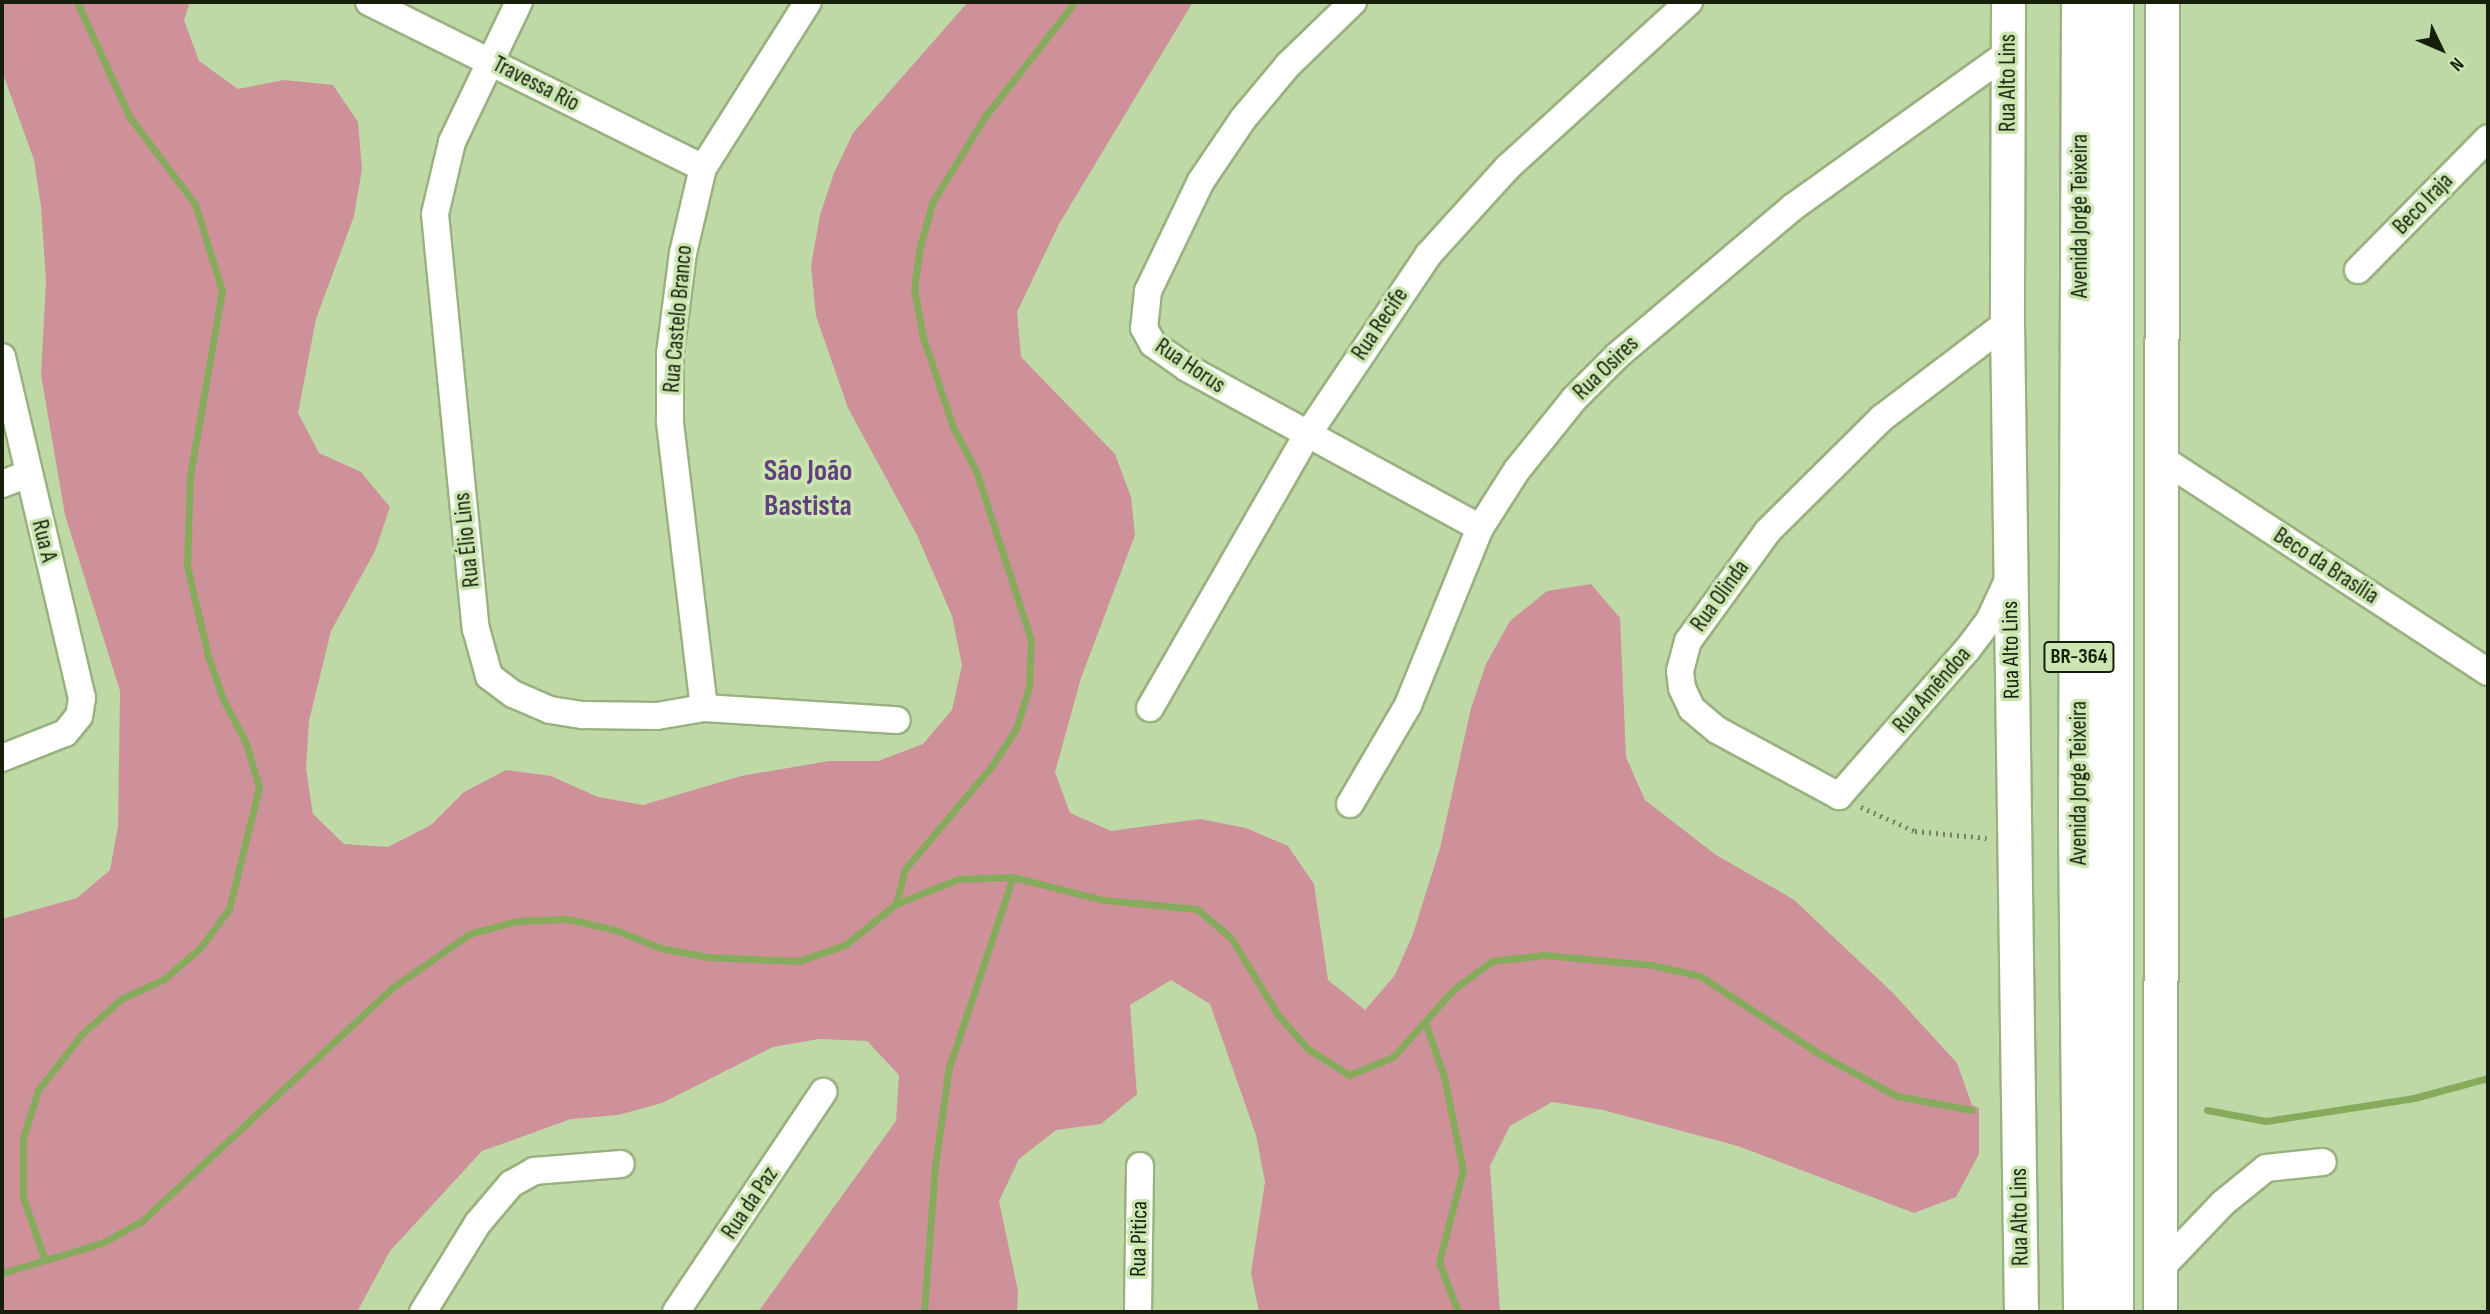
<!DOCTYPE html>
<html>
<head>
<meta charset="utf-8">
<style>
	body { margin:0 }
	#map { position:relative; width:2490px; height:1314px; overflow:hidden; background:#bfd9a6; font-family:"Sofia Sans Condensed",sans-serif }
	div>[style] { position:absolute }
	.green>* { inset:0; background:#ce919a }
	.stream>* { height:7px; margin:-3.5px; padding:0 3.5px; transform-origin:3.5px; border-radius:3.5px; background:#87ab5d }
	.path>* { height:4.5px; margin-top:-2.25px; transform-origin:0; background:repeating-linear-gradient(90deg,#728460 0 2px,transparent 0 7px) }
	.roads { filter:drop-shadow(2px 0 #99b17f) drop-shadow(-2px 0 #99b17f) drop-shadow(0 2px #99b17f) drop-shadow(0 -2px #99b17f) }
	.minor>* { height:26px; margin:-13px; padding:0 13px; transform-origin:13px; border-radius:13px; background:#fff }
	.major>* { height:33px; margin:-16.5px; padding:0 16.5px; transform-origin:16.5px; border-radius:16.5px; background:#fff }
	.highway>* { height:38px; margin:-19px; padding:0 19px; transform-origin:19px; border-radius:19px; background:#fff }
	span { translate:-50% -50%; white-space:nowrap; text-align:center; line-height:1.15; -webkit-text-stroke:7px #cce6b2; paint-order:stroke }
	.shield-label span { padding:2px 5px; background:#cce6b2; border:2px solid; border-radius:5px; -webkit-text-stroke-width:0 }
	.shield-label { font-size:21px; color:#161f0c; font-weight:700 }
	.street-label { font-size:23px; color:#161f0c }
	.district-label { font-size:30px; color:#62407b; font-weight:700 }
	.frame { position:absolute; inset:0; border:4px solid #161f0c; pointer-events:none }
	.north { position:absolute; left:2406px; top:14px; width:70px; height:70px; -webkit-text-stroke:5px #cce6b2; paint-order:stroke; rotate:134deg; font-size:19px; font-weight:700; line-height:28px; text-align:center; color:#161f0c }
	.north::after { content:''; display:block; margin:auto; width:24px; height:32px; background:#161f0c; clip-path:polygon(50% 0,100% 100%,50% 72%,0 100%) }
</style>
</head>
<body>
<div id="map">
	<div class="green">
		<div style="clip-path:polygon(2px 2px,190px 2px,184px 20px,199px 61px,238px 89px,284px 80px,333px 85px,358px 122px,362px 169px,354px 216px,316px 319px,298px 413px,319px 453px,361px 472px,390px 507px,375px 551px,331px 631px,309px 721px,306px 769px,313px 814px,344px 844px,388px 847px,431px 825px,464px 792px,506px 770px,551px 776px,598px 797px,643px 805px,741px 776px,829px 761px,878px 761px,923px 744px,952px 710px,962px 665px,952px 616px,917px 535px,848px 408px,816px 316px,811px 266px,820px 215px,834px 173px,853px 133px,968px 2px,1193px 2px,1059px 224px,1017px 312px,1021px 357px,1115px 454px,1131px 497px,1135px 535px,1081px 678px,1055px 772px,1070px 813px,1111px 831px,1200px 819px,1246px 828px,1288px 846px,1314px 884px,1328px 980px,1365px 1010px,1395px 975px,1413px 934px,1440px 848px,1471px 708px,1486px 664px,1510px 621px,1547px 591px,1591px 584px,1620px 618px,1626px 757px,1645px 800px,1716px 855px,1793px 899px,1892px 992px,1957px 1063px,1972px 1105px,1979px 1108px,1979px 1154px,1956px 1197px,1914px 1213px,1738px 1146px,1603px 1110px,1552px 1102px,1510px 1126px,1490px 1166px,1500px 1312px,1259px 1312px,1251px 1273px,1265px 1182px,1256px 1135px,1210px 1004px,1171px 980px,1130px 1005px,1137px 1094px,1101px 1124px,1056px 1130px,1019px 1159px,999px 1201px,1018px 1291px,1017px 1312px,758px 1312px,896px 1121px,899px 1075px,867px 1041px,819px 1039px,773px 1047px,662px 1103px,618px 1115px,571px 1119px,482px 1151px,390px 1251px,357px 1312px,2px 1312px,2px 919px,77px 898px,110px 870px,118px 827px,120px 691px,65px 515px,41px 375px,46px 281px,41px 207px,34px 160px,2px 71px)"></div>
	</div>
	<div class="stream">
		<div style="left:896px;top:904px;width:36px;rotate:-76deg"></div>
		<div style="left:905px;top:869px;width:133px;rotate:-49.9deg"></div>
		<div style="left:991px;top:767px;width:45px;rotate:-56.7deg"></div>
		<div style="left:1016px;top:729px;width:44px;rotate:-72.8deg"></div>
		<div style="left:1029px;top:687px;width:47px;rotate:-87.6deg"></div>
		<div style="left:1031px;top:640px;width:178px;rotate:-108deg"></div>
		<div style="left:976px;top:471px;width:50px;rotate:-117.6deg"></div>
		<div style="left:953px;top:427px;width:95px;rotate:-108.4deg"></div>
		<div style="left:923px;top:337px;width:49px;rotate:-100.6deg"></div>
		<div style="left:914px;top:289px;width:43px;rotate:-82.1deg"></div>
		<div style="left:920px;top:246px;width:47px;rotate:-73.9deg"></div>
		<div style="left:933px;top:201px;width:97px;rotate:-58.4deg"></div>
		<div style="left:984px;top:118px;width:147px;rotate:-51.9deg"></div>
		<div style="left:1426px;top:1025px;width:55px;rotate:70.9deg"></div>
		<div style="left:1444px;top:1077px;width:95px;rotate:78.5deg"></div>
		<div style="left:1463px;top:1170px;width:95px;rotate:104.6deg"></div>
		<div style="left:1439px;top:1262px;width:53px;rotate:69.2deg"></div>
		<div style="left:2207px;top:1110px;width:60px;rotate:10.6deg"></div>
		<div style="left:2266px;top:1121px;width:150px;rotate:-8.8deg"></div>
		<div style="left:2414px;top:1098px;width:77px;rotate:-15.1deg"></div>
		<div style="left:44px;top:1258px;width:65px;rotate:-109deg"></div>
		<div style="left:23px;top:1197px;width:59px;rotate:-90deg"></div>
		<div style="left:23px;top:1138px;width:50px;rotate:-72.6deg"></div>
		<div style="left:38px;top:1090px;width:71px;rotate:-51.8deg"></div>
		<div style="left:82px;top:1034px;width:52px;rotate:-41.9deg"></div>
		<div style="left:121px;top:999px;width:47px;rotate:-24.9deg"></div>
		<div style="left:164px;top:979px;width:48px;rotate:-40.7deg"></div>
		<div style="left:200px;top:948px;width:49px;rotate:-53.4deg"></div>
		<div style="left:229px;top:909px;width:126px;rotate:-76.2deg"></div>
		<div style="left:259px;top:787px;width:46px;rotate:-106.5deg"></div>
		<div style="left:246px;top:743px;width:50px;rotate:-117.6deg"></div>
		<div style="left:223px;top:699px;width:46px;rotate:-109.2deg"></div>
		<div style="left:208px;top:656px;width:92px;rotate:-103.1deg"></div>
		<div style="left:187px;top:566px;width:90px;rotate:-88.1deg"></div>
		<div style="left:190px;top:476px;width:188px;rotate:-80.2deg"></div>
		<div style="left:222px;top:291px;width:91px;rotate:-107.2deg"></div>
		<div style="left:195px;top:204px;width:110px;rotate:-126.9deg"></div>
		<div style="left:129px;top:116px;width:125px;rotate:-114.5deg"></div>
		<div style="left:2px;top:1273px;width:104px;rotate:-16.7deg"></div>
		<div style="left:102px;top:1243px;width:46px;rotate:-28.8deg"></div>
		<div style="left:142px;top:1221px;width:342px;rotate:-43deg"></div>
		<div style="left:392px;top:988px;width:94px;rotate:-35deg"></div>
		<div style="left:469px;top:934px;width:50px;rotate:-15.2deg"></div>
		<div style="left:517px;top:921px;width:51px;rotate:-2.2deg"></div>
		<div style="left:568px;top:919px;width:48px;rotate:13.2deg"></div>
		<div style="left:615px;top:930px;width:49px;rotate:21.4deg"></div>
		<div style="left:661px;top:948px;width:47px;rotate:11.1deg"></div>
		<div style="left:707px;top:957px;width:92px;rotate:2.5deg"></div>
		<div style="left:799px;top:961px;width:49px;rotate:-19.2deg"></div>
		<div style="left:845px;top:945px;width:65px;rotate:-38.8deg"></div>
		<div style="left:896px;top:904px;width:67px;rotate:-22deg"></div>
		<div style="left:958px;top:879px;width:55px;rotate:-2.1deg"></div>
		<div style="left:1013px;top:877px;width:94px;rotate:14.2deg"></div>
		<div style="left:1104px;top:900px;width:93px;rotate:5.5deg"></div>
		<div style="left:1197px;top:909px;width:45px;rotate:40.5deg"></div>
		<div style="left:1231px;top:938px;width:90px;rotate:58.6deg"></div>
		<div style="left:1278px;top:1015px;width:45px;rotate:48.6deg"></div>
		<div style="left:1308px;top:1049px;width:49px;rotate:32.4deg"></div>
		<div style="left:1349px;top:1075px;width:48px;rotate:-22.2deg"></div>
		<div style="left:1393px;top:1057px;width:91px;rotate:-48.1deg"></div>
		<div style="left:1454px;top:989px;width:47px;rotate:-36.4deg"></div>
		<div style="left:1492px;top:961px;width:52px;rotate:-6.6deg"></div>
		<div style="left:1544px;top:955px;width:108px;rotate:5.3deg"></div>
		<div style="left:1652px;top:965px;width:49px;rotate:12.9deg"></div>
		<div style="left:1700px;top:976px;width:141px;rotate:33.1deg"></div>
		<div style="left:1818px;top:1053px;width:90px;rotate:28.6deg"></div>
		<div style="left:1897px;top:1096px;width:76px;rotate:10.6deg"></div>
		<div style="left:924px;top:1312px;width:146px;rotate:-85.7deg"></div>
		<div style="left:935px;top:1166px;width:100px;rotate:-82deg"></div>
		<div style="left:949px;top:1067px;width:200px;rotate:-71.4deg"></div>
	</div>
	<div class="path">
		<div style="left:1861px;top:807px;width:59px;rotate:24deg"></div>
		<div style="left:1915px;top:831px;width:72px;rotate:5.6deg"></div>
	</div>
	<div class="roads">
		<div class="minor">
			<div style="left:369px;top:2px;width:373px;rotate:26.4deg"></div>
			<div style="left:519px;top:2px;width:155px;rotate:115.6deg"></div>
			<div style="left:452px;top:142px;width:74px;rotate:103.3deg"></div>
			<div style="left:435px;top:214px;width:417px;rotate:84.4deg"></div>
			<div style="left:476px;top:629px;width:49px;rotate:74.5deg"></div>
			<div style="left:489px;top:676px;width:30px;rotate:37deg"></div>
			<div style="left:513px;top:694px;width:40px;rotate:23.4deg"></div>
			<div style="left:550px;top:710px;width:33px;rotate:9deg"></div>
			<div style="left:583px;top:715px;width:74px;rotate:0.8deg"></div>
			<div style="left:657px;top:716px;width:48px;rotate:-9.7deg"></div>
			<div style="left:704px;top:708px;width:193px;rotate:3.6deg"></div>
			<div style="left:1353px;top:2px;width:91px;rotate:135.9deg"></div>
			<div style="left:1288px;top:65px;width:70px;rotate:129.8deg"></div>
			<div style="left:1243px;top:119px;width:75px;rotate:124.1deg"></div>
			<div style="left:1201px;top:181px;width:122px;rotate:115.7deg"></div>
			<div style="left:1148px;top:291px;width:37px;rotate:96deg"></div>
			<div style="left:1144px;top:328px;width:18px;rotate:61deg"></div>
			<div style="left:1153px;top:344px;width:42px;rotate:35.2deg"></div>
			<div style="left:1187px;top:368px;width:334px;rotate:28.6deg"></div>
			<div style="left:2358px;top:270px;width:185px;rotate:-45.4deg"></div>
			<div style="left:2007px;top:323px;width:157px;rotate:142.8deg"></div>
			<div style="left:1882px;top:418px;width:161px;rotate:135.3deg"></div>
			<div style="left:1768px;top:531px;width:136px;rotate:126deg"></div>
			<div style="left:1688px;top:641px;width:31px;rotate:105deg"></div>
			<div style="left:1680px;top:671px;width:17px;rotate:83deg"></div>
			<div style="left:1682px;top:688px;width:23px;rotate:65deg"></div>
			<div style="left:1692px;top:709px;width:33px;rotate:40deg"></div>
			<div style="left:1717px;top:730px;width:139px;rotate:28.4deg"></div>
			<div style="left:1839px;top:796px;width:194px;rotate:-48.8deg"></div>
			<div style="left:1967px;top:650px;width:39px;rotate:-53deg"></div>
			<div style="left:1990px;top:619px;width:43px;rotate:-65.2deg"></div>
			<div style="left:2px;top:357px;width:350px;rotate:76.8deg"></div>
			<div style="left:82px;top:698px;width:18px;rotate:99deg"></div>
			<div style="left:79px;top:716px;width:22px;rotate:129deg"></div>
			<div style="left:65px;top:733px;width:68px;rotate:158.4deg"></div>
			<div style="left:2164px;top:460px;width:387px;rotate:33.2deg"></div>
			<div style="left:2px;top:484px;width:28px;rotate:-21deg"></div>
			<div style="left:704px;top:708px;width:289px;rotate:-96.8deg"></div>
			<div style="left:670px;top:421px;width:67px;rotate:-90deg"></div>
			<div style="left:670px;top:354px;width:102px;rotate:-82.7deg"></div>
			<div style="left:683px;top:253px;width:87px;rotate:-76.8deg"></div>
			<div style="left:703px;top:168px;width:196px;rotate:-57.7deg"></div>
			<div style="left:1150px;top:708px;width:313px;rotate:-60.1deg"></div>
			<div style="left:1306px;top:437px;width:220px;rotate:-56.1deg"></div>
			<div style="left:1429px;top:254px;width:118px;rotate:-47.8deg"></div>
			<div style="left:1508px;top:167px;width:245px;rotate:-42.4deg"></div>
			<div style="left:1350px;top:804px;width:115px;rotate:-59.6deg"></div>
			<div style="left:1408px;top:705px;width:191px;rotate:-67.9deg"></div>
			<div style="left:1480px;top:528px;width:69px;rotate:-57.5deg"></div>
			<div style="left:1517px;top:470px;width:91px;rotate:-51.2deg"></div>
			<div style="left:1574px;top:399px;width:62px;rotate:-45deg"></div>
			<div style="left:1618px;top:355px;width:229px;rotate:-40.2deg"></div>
			<div style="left:1793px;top:207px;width:264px;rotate:-35.6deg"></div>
			<div style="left:2160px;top:1269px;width:91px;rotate:-46.3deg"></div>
			<div style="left:2223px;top:1203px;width:55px;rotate:-39.1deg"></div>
			<div style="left:2266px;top:1168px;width:57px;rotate:-6deg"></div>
			<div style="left:423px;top:1312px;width:105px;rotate:-58.3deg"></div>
			<div style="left:478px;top:1223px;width:51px;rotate:-49.8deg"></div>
			<div style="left:511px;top:1184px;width:26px;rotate:-29deg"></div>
			<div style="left:534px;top:1171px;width:87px;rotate:-4.6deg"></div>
			<div style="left:676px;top:1312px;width:265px;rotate:-56.2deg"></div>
			<div style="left:1138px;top:1312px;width:146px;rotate:-89.2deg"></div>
		</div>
		<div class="major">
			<div style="left:2008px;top:2px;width:321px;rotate:90.2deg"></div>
			<div style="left:2007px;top:323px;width:989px;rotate:89.19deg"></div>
			<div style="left:2160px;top:1312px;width:1310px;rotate:-89.91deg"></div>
		</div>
		<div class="highway">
			<div style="left:2081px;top:2px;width:826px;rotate:90.21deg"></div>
			<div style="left:2078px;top:828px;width:484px;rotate:89.4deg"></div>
			<div style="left:2114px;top:1312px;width:1310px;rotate:-90deg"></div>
		</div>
	</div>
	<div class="shield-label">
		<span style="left:2079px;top:657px">BR-364</span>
	</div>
	<div class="street-label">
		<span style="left:2008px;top:83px;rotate:-90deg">Rua Alto Lins</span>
		<span style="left:536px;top:84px;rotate:27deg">Travessa Rio</span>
		<span style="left:2423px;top:204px;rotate:-46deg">Beco Iraja</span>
		<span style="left:2080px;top:216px;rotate:-90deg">Avenida Jorge Teixeira</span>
		<span style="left:678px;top:319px;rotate:-85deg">Rua Castelo Branco</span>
		<span style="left:1380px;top:324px;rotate:-56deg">Rua Recife</span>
		<span style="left:1190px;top:366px;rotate:34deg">Rua Horus</span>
		<span style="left:1606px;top:368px;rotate:-44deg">Rua Osires</span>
		<span style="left:467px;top:540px;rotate:-96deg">Rua Élio Lins</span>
		<span style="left:44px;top:541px;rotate:76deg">Rua A</span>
		<span style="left:2326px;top:566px;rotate:33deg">Beco da Brasília</span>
		<span style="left:1720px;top:596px;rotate:-54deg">Rua Olinda</span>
		<span style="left:2011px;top:650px;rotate:-91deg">Rua Alto Lins</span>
		<span style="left:1932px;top:690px;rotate:-49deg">Rua Amêndoa</span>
		<span style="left:2079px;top:783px;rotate:-90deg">Avenida Jorge Teixeira</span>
		<span style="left:750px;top:1203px;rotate:-56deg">Rua da Paz</span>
		<span style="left:2020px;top:1217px;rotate:-91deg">Rua Alto Lins</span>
		<span style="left:1139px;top:1239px;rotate:-89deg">Rua Pitica</span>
	</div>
	<div class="district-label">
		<span style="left:808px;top:488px">São João<br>Bastista</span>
	</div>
	<div class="frame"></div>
	<div class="north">N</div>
</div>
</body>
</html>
